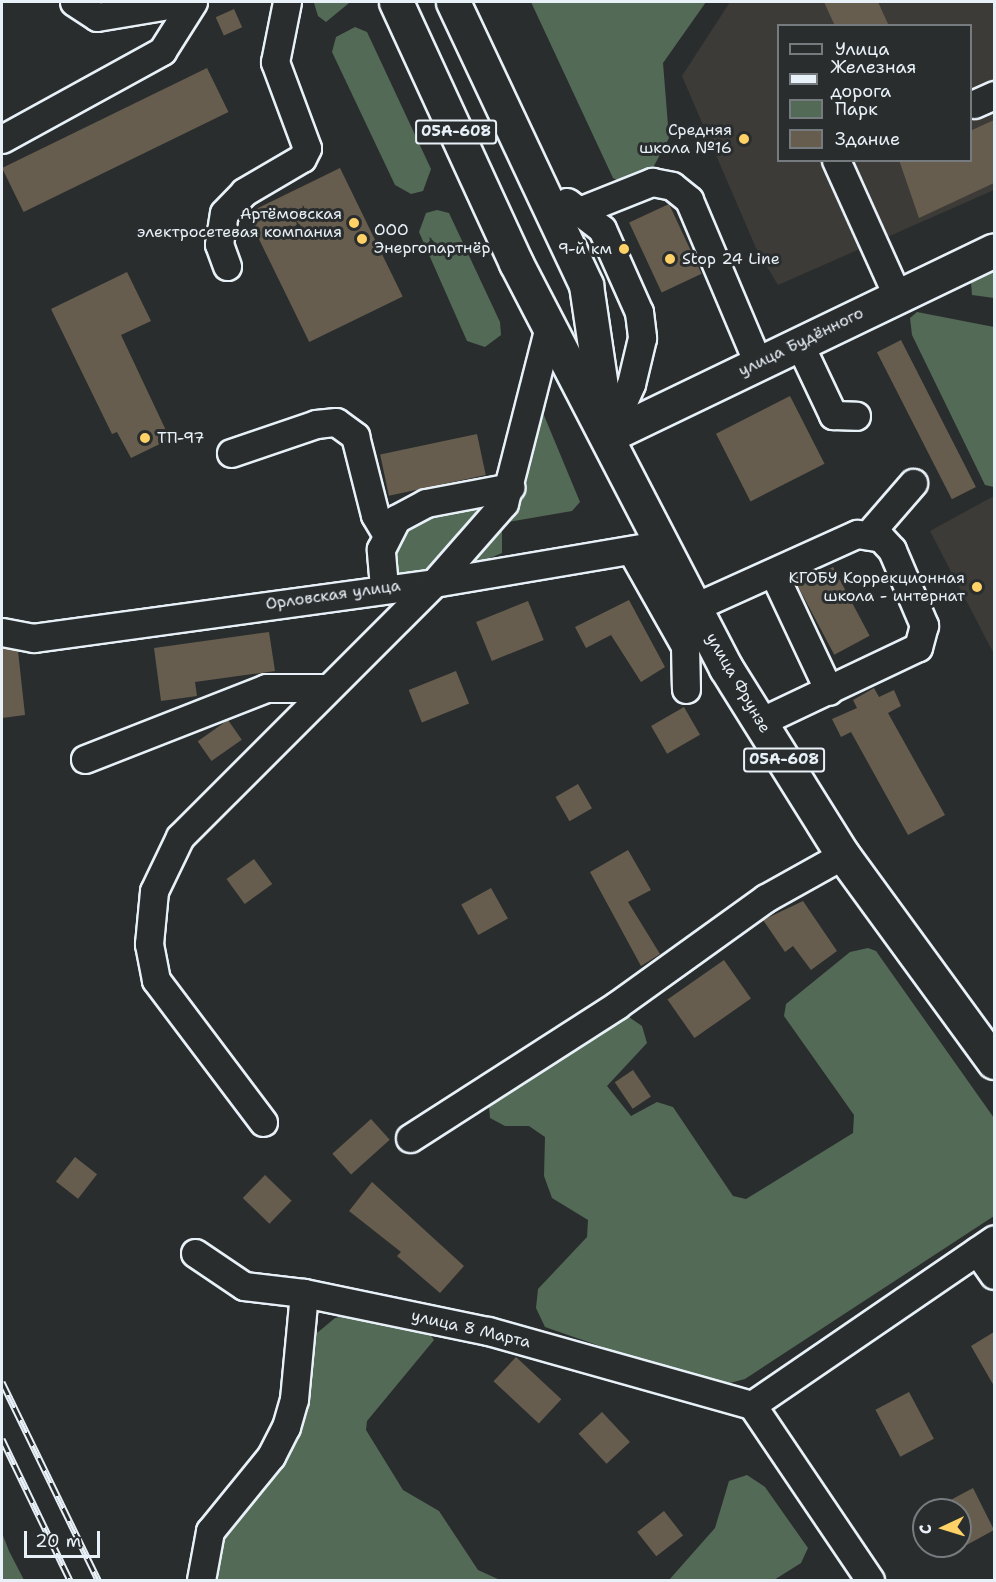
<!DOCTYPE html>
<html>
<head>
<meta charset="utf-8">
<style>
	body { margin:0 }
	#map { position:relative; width:996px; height:1582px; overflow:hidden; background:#2a2d2e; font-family:"Shantell Sans",sans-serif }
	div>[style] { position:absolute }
	.built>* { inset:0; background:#3c3b38 }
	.green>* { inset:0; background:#536a57 }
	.building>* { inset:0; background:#665d4e; transform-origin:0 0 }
	.roads { filter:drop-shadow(2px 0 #e8f1f8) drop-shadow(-2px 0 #e8f1f8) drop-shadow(0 2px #e8f1f8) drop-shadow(0 -2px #e8f1f8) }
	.minor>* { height:27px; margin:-13.5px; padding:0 13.5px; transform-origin:13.5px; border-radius:13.5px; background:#2a2d2e }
	.major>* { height:33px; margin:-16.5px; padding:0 16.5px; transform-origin:16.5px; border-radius:16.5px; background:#2a2d2e }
	.rail>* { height:7px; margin-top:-3.5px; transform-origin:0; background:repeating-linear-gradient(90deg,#2a2d2e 0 14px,#e8f1f8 0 28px); box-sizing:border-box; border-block:2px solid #e8f1f8 }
	.dots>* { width:16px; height:16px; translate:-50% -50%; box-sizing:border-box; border:3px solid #2a2d2e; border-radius:50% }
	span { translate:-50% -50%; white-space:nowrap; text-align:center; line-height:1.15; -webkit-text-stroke:6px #2a2d2e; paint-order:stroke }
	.shield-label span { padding:2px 4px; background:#2a2d2e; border:2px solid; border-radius:4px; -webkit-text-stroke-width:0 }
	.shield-label { font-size:15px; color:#e8f1f8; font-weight:700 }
	.poi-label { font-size:16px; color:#e8f1f8 }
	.right { translate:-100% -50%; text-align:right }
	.left { translate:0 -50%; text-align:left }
	.street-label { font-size:16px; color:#e8f1f8 }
	.frame { position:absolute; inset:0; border:3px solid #e8f1f8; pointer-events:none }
	.legend { position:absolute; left:777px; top:24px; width:195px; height:138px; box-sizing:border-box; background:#2a2d2e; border:2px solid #767b7f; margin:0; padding:8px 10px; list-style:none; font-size:18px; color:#e8f1f8 }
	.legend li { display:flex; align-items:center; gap:12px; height:30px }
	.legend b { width:30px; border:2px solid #767b7f }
	.north { position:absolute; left:912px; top:1498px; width:60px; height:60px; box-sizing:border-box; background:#2a2d2e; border:2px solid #767b7f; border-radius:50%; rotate:266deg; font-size:16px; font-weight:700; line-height:24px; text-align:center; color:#e8f1f8 }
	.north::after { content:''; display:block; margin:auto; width:21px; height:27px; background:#ffd166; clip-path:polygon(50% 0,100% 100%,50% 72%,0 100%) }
	.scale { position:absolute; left:24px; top:1531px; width:76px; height:27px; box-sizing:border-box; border:3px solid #e8f1f8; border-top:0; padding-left:8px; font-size:18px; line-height:21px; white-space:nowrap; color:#e8f1f8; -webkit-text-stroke:4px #2a2d2e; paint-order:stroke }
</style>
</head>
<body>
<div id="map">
	<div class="built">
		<div style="clip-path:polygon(evenodd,730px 2px,994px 2px,994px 190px,778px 285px,756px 248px,682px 76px,730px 2px,778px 26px,970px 26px,970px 160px,778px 160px,778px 26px)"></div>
		<div style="clip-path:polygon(994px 496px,994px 654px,930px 531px)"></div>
	</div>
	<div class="green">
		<div style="clip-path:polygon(531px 2px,706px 2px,663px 63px,669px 138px,649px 175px,624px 184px,613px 178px)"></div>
		<div style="clip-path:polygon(314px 3px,349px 2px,349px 3px,326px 22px,318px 16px)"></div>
		<div style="clip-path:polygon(355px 27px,367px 32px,431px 169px,423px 191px,411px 194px,395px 185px,332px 52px,336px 37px)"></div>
		<div style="clip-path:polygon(437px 210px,449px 213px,500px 322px,501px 335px,485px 347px,467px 341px,419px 232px,426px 213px)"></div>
		<div style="clip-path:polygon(994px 271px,994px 298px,972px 295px,971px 282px)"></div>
		<div style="clip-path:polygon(917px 312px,994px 327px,994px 487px,985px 485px,912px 335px,910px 318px)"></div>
		<div style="clip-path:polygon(543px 413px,580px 502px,572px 511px,508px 522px,502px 526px,502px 553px,471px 566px,465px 561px,533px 415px)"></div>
		<div style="clip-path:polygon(488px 503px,431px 571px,391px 574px,389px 546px,410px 520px)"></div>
		<div style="clip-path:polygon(868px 948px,876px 951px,994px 1118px,994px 1216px,745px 1379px,726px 1384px,701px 1381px,545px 1327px,536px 1308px,538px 1289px,587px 1237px,588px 1220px,552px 1198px,544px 1176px,545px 1137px,529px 1126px,505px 1126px,490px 1118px,489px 1107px,513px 1081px,609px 1020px,626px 1015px,642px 1026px,647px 1043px,607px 1086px,631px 1116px,657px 1102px,673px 1107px,733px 1196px,746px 1199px,853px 1133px,854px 1115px,784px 1016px,786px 1004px,850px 952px)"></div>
		<div style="clip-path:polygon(352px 1314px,427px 1330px,434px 1340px,367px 1421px,366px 1430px,403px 1490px,439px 1511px,478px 1570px,500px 1580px,208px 1580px,218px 1536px,317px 1333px,335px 1318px)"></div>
		<div style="clip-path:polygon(747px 1475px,765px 1487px,808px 1548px,801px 1563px,774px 1580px,669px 1580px,715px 1528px,729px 1481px)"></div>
		<div style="clip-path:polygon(2px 1533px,9px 1551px,24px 1580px,2px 1580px)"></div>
	</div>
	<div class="building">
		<div style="clip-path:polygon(824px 2px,878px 2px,889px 26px,835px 26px)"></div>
		<div style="left:234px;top:9px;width:20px;height:20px;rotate:66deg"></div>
		<div style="left:207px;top:68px;width:49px;height:228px;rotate:64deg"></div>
		<div style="clip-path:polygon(994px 120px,994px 183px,919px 218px,899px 160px,970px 160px,970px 131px)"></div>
		<div style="left:340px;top:168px;width:143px;height:104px;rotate:64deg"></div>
		<div style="left:669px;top:204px;width:77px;height:44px;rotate:65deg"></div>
		<div style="clip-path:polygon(127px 272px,151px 321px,121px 335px,170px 439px,131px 458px,117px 432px,112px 434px,51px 309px)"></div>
		<div style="left:901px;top:340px;width:165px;height:27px;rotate:63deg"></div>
		<div style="left:790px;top:396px;width:76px;height:83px;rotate:63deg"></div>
		<div style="left:477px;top:434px;width:42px;height:99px;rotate:78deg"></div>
		<div style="left:833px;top:567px;width:78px;height:40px;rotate:62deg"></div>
		<div style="clip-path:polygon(629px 600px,665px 667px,641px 682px,611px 635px,586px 648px,575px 627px)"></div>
		<div style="left:528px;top:601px;width:42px;height:56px;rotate:68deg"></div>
		<div style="clip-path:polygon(269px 632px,275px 671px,195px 682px,197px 696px,161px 701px,154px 648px)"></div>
		<div style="clip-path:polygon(2px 648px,18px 651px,25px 715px,2px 718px)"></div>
		<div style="left:456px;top:671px;width:35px;height:51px;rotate:68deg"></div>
		<div style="clip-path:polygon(874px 688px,879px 697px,894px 690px,901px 706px,888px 713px,945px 815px,908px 835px,851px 732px,841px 737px,832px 719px,857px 708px,853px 700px)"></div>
		<div style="left:684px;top:707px;width:32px;height:38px;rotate:60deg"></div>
		<div style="left:228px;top:720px;width:24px;height:37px;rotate:55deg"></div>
		<div style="left:578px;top:784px;width:28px;height:26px;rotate:60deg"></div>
		<div style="clip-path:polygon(628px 850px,651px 890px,628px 902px,660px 954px,641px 966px,590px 872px)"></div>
		<div style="left:254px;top:859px;width:31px;height:34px;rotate:54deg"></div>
		<div style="left:491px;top:888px;width:35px;height:34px;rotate:61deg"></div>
		<div style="clip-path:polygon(803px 901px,837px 951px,811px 970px,793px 946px,785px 952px,763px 920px)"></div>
		<div style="left:724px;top:960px;width:47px;height:69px;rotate:55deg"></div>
		<div style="left:633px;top:1070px;width:32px;height:22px;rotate:56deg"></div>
		<div style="left:371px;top:1119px;width:28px;height:52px;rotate:48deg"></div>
		<div style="left:75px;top:1157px;width:28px;height:31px;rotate:38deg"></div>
		<div style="left:265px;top:1175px;width:37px;height:32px;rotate:44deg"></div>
		<div style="clip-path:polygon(372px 1182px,464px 1266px,440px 1293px,397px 1256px,401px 1252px,349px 1211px)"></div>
		<div style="clip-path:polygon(994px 1332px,994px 1386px,971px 1346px)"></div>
		<div style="left:516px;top:1357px;width:62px;height:33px;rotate:43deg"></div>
		<div style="left:909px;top:1392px;width:53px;height:38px;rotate:62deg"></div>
		<div style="left:602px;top:1412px;width:41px;height:32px;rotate:47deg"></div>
		<div style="clip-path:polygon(973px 1488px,994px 1530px,943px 1558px,937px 1546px,960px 1546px,960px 1510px,932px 1510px)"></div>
		<div style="left:664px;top:1511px;width:31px;height:34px;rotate:52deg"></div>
	</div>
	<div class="roads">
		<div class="minor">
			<div style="left:74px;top:2px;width:27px;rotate:33deg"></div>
			<div style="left:97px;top:17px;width:91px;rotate:-9.5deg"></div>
			<div style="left:974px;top:104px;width:22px;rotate:-24deg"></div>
			<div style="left:2px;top:139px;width:183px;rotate:-28.8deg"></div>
			<div style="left:162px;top:51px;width:58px;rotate:-57.7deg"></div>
			<div style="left:836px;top:160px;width:148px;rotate:65.7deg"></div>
			<div style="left:567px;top:202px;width:44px;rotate:37.6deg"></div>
			<div style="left:602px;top:229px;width:91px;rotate:66deg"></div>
			<div style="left:639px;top:312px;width:26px;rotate:83deg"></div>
			<div style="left:642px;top:338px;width:47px;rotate:103.4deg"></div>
			<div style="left:631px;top:384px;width:57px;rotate:113.9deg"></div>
			<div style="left:579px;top:211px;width:79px;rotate:-21.7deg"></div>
			<div style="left:652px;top:182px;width:20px;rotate:11deg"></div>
			<div style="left:672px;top:186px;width:22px;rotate:39deg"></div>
			<div style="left:689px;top:200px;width:177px;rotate:67.1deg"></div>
			<div style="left:227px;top:266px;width:23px;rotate:-110deg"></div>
			<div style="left:219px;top:244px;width:31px;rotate:-81deg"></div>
			<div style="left:224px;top:213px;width:29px;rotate:-46deg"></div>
			<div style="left:244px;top:192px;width:67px;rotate:-30.4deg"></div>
			<div style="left:302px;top:158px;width:11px;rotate:-63deg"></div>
			<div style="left:307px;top:148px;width:92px;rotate:-110.4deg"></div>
			<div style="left:275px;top:62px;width:61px;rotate:-78.7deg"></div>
			<div style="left:799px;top:343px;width:80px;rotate:64.7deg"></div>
			<div style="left:833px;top:415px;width:23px;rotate:2deg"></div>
			<div style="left:231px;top:453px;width:90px;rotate:-18.8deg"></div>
			<div style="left:316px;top:424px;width:20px;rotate:-6deg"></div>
			<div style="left:336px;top:422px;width:24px;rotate:36deg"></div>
			<div style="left:355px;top:436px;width:81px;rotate:75.8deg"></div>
			<div style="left:375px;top:515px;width:23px;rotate:59deg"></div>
			<div style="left:868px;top:535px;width:69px;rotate:-49.1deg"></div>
			<div style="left:631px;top:550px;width:110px;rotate:60.6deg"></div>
			<div style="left:685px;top:646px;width:43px;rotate:88.7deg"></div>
			<div style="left:774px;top:574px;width:129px;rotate:64.8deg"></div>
			<div style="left:384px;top:587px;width:38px;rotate:-95deg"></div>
			<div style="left:381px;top:549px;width:34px;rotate:-63deg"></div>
			<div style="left:396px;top:519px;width:34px;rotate:-28deg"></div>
			<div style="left:426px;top:503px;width:86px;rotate:-10.7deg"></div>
			<div style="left:695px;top:607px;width:178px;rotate:-24.3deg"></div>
			<div style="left:857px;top:534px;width:24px;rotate:9deg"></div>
			<div style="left:881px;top:538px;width:16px;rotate:47deg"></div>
			<div style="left:892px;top:550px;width:82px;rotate:66.9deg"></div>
			<div style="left:924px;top:625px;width:23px;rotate:105deg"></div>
			<div style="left:918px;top:647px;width:175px;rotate:154.6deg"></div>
			<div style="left:2px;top:632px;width:32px;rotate:11deg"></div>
			<div style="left:33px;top:638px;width:405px;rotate:-7.8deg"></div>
			<div style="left:434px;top:583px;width:233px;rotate:-9.6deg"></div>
			<div style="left:85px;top:759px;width:194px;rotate:-21.4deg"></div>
			<div style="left:266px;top:688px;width:61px"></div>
			<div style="left:263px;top:1122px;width:178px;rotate:-127deg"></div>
			<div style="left:156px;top:980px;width:37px;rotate:-101deg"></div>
			<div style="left:149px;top:944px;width:53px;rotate:-84.6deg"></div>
			<div style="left:154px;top:891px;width:60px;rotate:-64.3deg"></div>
			<div style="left:180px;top:837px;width:359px;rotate:-45deg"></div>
			<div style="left:434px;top:583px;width:106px;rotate:-48.8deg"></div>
			<div style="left:504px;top:503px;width:182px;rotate:-75.7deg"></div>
			<div style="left:410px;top:1138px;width:246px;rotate:-32.7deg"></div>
			<div style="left:617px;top:1005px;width:183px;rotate:-35.7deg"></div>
			<div style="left:766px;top:898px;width:88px;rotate:-29.2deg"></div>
			<div style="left:977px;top:1251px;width:29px;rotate:55deg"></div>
			<div style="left:195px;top:1253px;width:59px;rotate:34deg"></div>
			<div style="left:244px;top:1286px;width:60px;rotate:6.7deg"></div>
			<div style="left:304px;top:1293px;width:188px;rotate:11.7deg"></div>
			<div style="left:488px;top:1331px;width:274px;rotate:15.7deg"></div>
			<div style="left:201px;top:1580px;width:50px;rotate:-79.6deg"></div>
			<div style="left:210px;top:1531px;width:97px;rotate:-50.9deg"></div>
			<div style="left:271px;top:1456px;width:33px;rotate:-63deg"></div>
			<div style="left:286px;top:1427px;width:29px;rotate:-74deg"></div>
			<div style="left:294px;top:1399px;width:106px;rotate:-84.6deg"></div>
			<div style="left:870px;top:1580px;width:211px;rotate:-124deg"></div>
			<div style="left:752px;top:1405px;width:293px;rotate:-34.4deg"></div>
		</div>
		<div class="major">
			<div style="left:396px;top:2px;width:287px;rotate:65.3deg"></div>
			<div style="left:516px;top:263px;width:456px;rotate:62.6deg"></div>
			<div style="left:726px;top:668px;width:221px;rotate:58deg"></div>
			<div style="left:843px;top:855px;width:256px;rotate:53.9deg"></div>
			<div style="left:453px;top:2px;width:313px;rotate:64.8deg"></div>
			<div style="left:586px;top:285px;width:129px;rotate:81.6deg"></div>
			<div style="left:608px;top:436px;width:428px;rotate:-25.7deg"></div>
		</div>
	</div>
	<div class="rail">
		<div style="left:2px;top:1382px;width:220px;rotate:64.1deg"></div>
		<div style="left:2px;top:1439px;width:157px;rotate:64.3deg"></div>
	</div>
	<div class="dots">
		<div style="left:744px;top:139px;background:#ffd166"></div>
		<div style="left:354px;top:223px;background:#ffd166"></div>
		<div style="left:362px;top:239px;background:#ffd166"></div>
		<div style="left:624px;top:249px;background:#ffd166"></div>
		<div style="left:670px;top:259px;background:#ffd166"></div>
		<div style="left:145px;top:438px;background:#ffd166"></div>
		<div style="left:977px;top:587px;background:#ffd166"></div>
	</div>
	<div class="shield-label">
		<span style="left:456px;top:132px">05А-608</span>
		<span style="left:784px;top:760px">05А-608</span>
	</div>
	<div class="poi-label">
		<span class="right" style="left:732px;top:139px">Средняя<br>школа №16</span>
		<span class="right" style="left:342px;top:223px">Артёмовская<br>электросетевая компания</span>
		<span class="left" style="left:374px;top:239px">ООО<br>Энергопартнёр</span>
		<span class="right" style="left:612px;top:249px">9-й км</span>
		<span class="left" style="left:682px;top:259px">Stop 24 Line</span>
		<span class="left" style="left:157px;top:438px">ТП-97</span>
		<span class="right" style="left:965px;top:587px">КГОБУ Коррекционная<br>школа - интернат</span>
	</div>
	<div class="street-label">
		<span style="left:801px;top:342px;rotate:-26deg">улица Будённого</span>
		<span style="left:333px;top:595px;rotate:-8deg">Орловская улица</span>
		<span style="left:738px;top:683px;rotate:60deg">улица Фрунзе</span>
		<span style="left:471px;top:1329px;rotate:13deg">улица 8 Марта</span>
	</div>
	<div class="frame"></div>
	<ul class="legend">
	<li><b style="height:8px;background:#2a2d2e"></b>Улица</li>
	<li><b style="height:8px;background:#e8f1f8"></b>Железная дорога</li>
	<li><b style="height:16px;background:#536a57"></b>Парк</li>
	<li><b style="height:16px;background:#665d4e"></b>Здание</li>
	</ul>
	<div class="north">С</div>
	<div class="scale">20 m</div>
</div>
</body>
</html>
